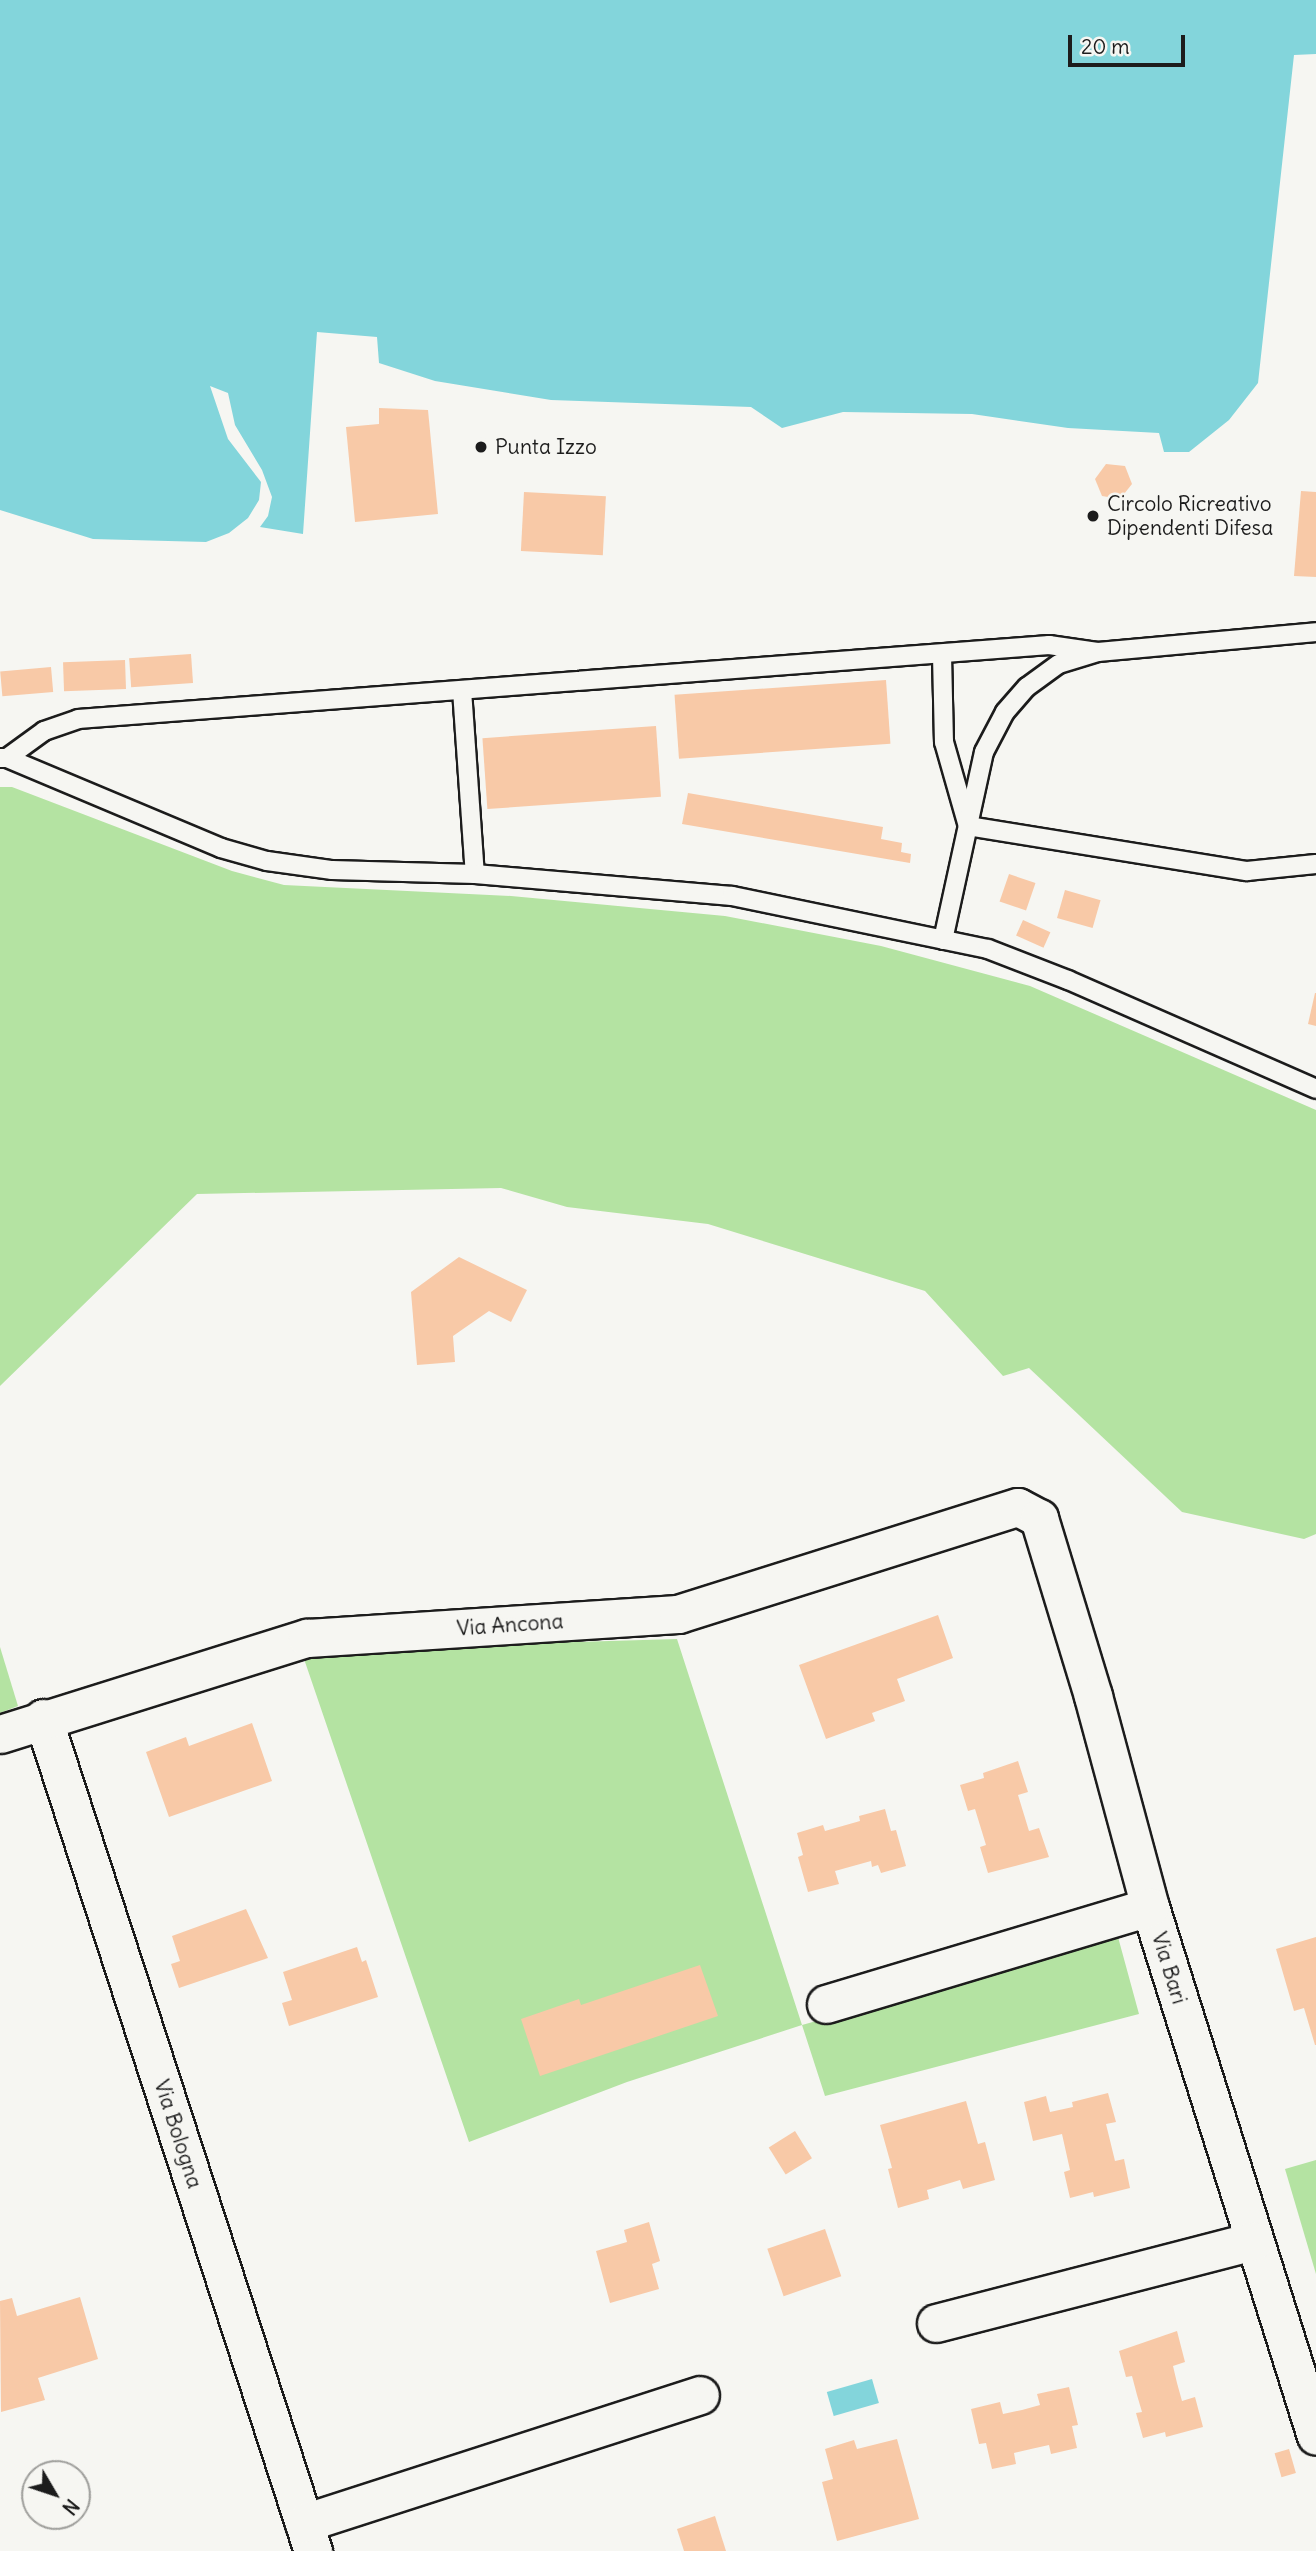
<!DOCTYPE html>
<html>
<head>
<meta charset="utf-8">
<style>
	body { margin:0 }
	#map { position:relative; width:1316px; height:2551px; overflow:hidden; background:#f6f6f2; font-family:Delius,sans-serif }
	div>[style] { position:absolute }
	.green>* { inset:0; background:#b4e3a2 }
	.water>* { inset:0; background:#83d5db; transform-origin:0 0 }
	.building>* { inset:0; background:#f8c9a7; transform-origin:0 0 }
	.roads { filter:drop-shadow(2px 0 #1c1c1c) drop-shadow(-2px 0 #1c1c1c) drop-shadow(0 2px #1c1c1c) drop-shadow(0 -2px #1c1c1c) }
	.lane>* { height:18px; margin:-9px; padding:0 9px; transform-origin:9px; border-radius:9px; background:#f6f6f2 }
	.street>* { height:37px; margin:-18.5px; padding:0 18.5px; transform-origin:18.5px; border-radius:18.5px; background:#f6f6f2 }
	.dots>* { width:19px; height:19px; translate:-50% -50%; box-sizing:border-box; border:4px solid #f6f6f2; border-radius:50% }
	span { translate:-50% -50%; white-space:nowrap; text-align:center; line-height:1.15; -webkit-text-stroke:5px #f6f6f2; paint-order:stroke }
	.poi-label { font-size:21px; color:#1c1c1c }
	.left { translate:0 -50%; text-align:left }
	.street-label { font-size:21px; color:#1c1c1c }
	.north { position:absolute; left:21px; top:2460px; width:70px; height:70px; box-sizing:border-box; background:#f6f6f2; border:2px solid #9f9f9c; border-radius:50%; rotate:129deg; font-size:19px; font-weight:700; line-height:28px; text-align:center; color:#1c1c1c }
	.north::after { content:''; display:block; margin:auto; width:24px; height:32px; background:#1c1c1c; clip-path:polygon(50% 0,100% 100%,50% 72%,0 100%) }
	.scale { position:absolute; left:1068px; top:35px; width:117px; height:32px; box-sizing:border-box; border:4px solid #1c1c1c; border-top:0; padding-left:9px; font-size:21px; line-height:24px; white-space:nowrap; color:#1c1c1c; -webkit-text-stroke:5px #f6f6f2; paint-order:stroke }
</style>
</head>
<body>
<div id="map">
	<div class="green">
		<div style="clip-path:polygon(0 787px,12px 787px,232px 871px,284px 885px,511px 896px,725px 916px,881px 946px,1030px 986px,1316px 1110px,1316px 1534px,1304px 1539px,1182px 1512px,1029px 1368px,1003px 1376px,925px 1291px,708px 1224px,567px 1207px,501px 1188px,197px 1194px,0 1386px)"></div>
		<div style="clip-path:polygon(677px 1639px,802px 2025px,1118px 1937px,1139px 2014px,825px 2096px,802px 2025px,627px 2082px,469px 2142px,303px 1656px,334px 1649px)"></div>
		<div style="clip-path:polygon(0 1647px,18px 1706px,0 1713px)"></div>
		<div style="clip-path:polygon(1316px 2160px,1316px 2274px,1285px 2169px)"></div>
	</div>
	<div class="water">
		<div style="clip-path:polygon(0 0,1316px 0,1316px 54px,1294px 55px,1258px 383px,1229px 420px,1189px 452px,1164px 452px,1159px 433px,1068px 428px,972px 414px,843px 412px,782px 428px,751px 407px,551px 400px,435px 381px,379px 363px,377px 337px,317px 332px,303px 534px,260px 527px,268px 516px,272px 497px,262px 470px,235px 425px,228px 393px,210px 386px,228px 439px,261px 482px,259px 500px,248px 518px,229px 533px,206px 542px,93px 539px,0 510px)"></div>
		<div style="left:872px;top:2379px;width:25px;height:47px;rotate:74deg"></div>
	</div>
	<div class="building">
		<div style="clip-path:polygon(379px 408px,428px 410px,438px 514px,355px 522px,346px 427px,379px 424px)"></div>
		<div style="clip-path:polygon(1106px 464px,1125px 466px,1132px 484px,1120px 499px,1102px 496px,1095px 479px)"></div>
		<div style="clip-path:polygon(1301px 491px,1316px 492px,1316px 577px,1294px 576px)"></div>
		<div style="left:524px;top:492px;width:82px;height:59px;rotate:3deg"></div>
		<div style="left:191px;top:654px;width:29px;height:62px;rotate:86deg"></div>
		<div style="left:125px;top:660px;width:29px;height:62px;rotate:88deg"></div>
		<div style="left:51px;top:667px;width:25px;height:51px;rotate:85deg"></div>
		<div style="left:886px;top:680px;width:64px;height:212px;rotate:86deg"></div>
		<div style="left:656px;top:726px;width:71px;height:174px;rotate:86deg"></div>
		<div style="clip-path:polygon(688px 793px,883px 827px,881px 839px,902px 843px,901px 852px,911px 854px,910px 863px,682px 824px)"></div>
		<div style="left:1009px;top:874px;width:28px;height:29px;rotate:19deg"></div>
		<div style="left:1065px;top:890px;width:37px;height:29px;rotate:16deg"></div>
		<div style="left:1023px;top:920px;width:30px;height:17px;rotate:24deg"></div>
		<div style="clip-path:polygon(1315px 993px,1316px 993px,1316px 1026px,1308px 1024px)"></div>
		<div style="clip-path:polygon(459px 1257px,527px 1290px,511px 1322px,489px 1311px,453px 1336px,455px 1362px,417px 1365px,411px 1292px)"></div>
		<div style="clip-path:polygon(938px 1615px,953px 1658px,897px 1679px,905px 1701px,872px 1713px,875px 1721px,826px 1739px,799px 1665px)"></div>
		<div style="clip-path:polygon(252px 1723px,272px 1781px,169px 1817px,146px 1752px,186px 1737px,189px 1746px)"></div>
		<div style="clip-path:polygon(1018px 1761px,1028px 1792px,1018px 1795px,1029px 1831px,1039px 1828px,1049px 1857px,988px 1873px,980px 1847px,986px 1845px,975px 1809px,968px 1811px,960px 1785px,984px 1778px,983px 1773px)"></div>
		<div style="clip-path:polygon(885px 1809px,891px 1831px,896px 1830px,906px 1866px,881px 1873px,878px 1865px,872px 1867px,871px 1861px,835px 1871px,839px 1884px,808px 1892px,798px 1857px,803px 1855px,797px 1833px,823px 1825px,825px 1831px,860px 1821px,859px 1816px)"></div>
		<div style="clip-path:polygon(246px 1909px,268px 1958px,179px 1988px,171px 1964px,180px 1961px,172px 1936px)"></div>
		<div style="clip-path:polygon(1316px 1937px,1316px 2045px,1315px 2045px,1304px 2008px,1294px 2011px,1276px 1949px)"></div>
		<div style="clip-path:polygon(357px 1947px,362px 1962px,366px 1960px,378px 1997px,289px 2026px,282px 2003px,292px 2000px,283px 1972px)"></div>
		<div style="clip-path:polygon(700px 1965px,718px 2016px,540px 2076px,521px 2019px,579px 1999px,581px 2005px)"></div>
		<div style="clip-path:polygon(1108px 2093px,1116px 2122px,1106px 2124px,1115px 2161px,1124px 2159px,1130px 2188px,1094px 2197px,1093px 2192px,1070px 2198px,1064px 2172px,1070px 2170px,1062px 2134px,1033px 2141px,1024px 2102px,1046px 2096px,1050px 2112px,1073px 2107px,1072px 2102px)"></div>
		<div style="clip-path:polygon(966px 2101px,978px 2144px,985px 2142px,995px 2180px,963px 2189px,960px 2180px,927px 2190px,929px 2199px,898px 2208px,888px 2169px,892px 2168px,880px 2125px)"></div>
		<div style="left:795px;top:2131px;width:32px;height:31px;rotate:58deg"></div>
		<div style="clip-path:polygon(649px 2222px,660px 2261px,652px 2264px,659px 2289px,610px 2303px,596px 2251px,627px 2242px,624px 2230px)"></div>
		<div style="left:825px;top:2229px;width:50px;height:61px;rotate:71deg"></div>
		<div style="clip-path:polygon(80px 2297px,98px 2359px,38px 2378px,45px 2400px,1px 2412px,0 2301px,12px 2298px,17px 2316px)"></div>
		<div style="clip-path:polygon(1177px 2331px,1185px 2362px,1173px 2366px,1177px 2383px,1182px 2401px,1195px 2397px,1203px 2427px,1166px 2437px,1165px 2432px,1143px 2438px,1136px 2413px,1142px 2412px,1137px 2395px,1132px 2376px,1126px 2377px,1119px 2351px)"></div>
		<div style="clip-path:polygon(1069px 2387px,1078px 2425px,1072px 2426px,1077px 2448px,1051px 2454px,1049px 2445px,1031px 2449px,1014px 2453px,1016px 2464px,992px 2469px,986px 2443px,979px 2444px,971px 2409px,1000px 2402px,1003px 2414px,1022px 2410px,1040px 2405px,1037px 2394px)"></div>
		<div style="clip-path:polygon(897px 2439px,919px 2519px,837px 2541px,822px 2482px,833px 2479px,825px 2449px,854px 2440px,857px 2449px)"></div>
		<div style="left:1289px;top:2449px;width:25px;height:15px;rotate:74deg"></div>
		<div style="clip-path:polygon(715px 2516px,726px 2551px,684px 2551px,677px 2529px)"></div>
	</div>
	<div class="roads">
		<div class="lane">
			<div style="left:942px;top:655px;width:87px;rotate:88.7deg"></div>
			<div style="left:944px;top:742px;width:87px;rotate:74.1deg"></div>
			<div style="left:968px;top:826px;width:283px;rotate:9.2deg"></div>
			<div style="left:1247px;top:871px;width:69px;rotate:-5.8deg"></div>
			<div style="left:462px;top:690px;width:184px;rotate:86deg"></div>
			<div style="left:0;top:758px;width:7px"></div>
			<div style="left:7px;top:758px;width:232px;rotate:22.8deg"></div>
			<div style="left:221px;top:848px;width:48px;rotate:15.8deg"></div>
			<div style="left:267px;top:861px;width:66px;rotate:7.9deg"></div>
			<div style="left:332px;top:870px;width:143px;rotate:1.6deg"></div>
			<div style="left:475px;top:874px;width:258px;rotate:4.9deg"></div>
			<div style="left:732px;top:896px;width:261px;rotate:11.7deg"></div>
			<div style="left:988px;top:949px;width:86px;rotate:21.2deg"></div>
			<div style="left:1068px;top:980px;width:271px;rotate:23.7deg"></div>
			<div style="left:7px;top:758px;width:46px;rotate:-36.1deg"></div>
			<div style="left:44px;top:731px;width:36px;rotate:-19deg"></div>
			<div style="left:78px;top:719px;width:974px;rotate:-4.36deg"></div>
			<div style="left:1049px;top:645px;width:49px;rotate:8.1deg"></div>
			<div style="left:943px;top:940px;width:192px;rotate:-77.7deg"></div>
			<div style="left:984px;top:752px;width:45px;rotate:-62.3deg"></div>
			<div style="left:1005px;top:712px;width:33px;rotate:-49deg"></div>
			<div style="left:1027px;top:687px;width:39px;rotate:-36deg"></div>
			<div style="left:1059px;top:664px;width:41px;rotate:-17.1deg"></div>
			<div style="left:1098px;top:652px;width:219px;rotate:-5.2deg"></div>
		</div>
		<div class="street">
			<div style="left:43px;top:1718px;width:876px;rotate:72.04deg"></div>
			<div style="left:0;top:1734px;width:322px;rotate:-17.4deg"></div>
			<div style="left:307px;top:1638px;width:372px;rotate:-3.7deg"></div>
			<div style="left:678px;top:1614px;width:356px;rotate:-17.5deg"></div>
			<div style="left:1018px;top:1507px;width:24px;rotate:28deg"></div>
			<div style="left:1039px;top:1518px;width:186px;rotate:73.1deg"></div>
			<div style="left:1093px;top:1696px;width:219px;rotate:74.9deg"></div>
			<div style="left:1150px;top:1907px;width:554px;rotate:72.58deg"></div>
			<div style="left:826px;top:2004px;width:338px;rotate:-16.7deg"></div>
			<div style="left:936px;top:2323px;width:328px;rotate:-14.5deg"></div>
			<div style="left:304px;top:2523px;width:416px;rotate:-17.9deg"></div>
		</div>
	</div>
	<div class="dots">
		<div style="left:481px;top:447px;background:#1c1c1c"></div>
		<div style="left:1093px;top:516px;background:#1c1c1c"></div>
	</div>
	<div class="poi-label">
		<span class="left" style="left:495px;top:447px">Punta Izzo</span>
		<span class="left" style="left:1107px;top:516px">Circolo Ricreativo<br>Dipendenti Difesa</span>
	</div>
	<div class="street-label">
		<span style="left:510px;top:1625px;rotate:-4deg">Via Ancona</span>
		<span style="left:1169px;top:1968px;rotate:73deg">Via Bari</span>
		<span style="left:178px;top:2134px;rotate:72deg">Via Bologna</span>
	</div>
	<div class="north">N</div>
	<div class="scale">20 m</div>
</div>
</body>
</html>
